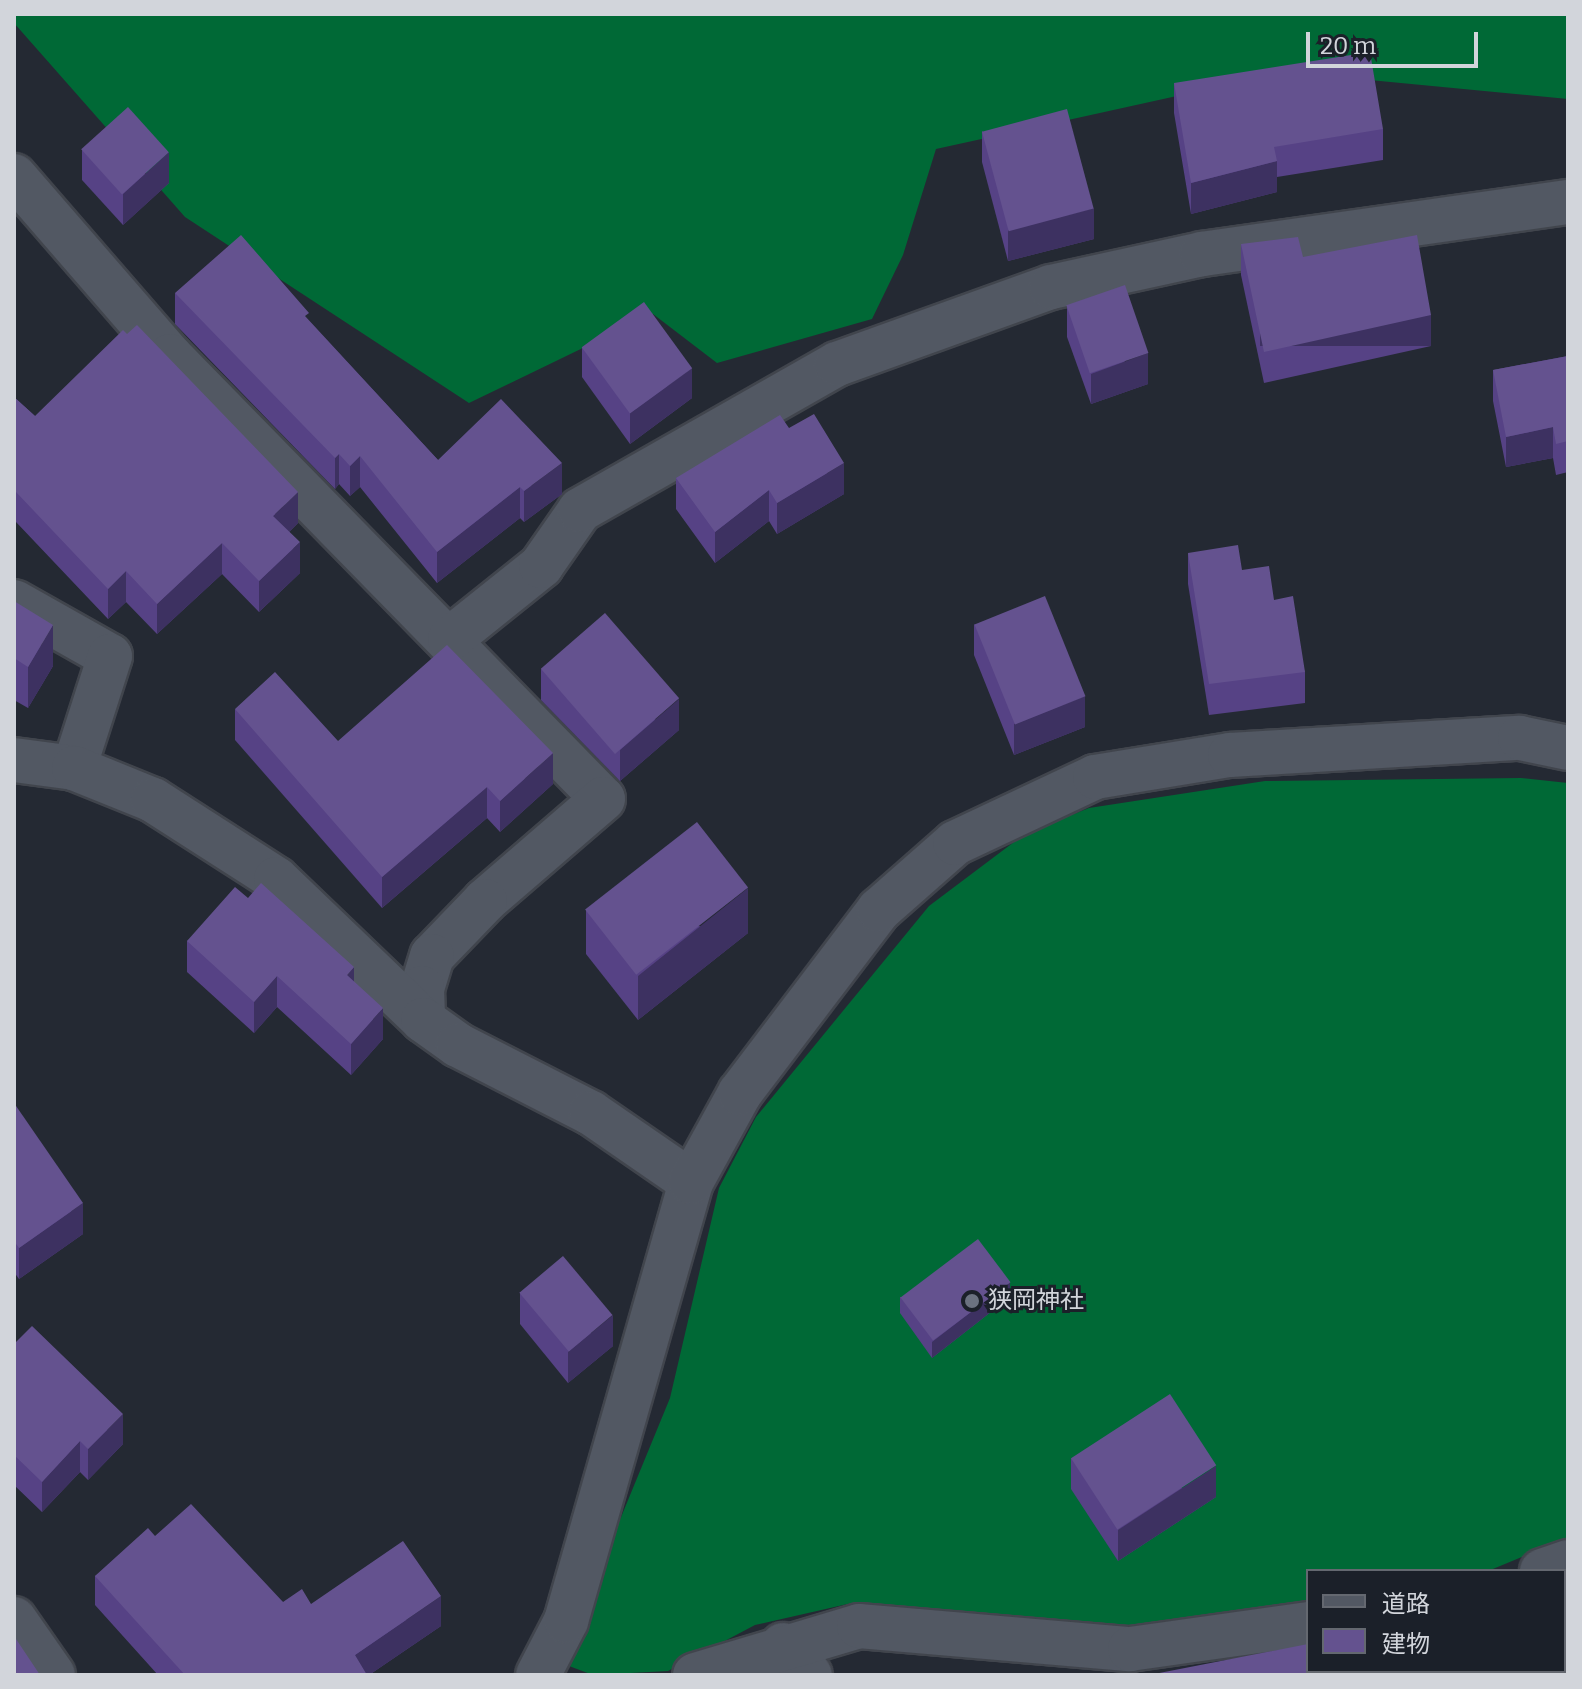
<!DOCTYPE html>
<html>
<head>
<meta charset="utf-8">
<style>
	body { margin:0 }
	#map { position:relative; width:1582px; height:1689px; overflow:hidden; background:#242933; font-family:Bitter,"Noto Sans JP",serif }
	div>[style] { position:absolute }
	.forest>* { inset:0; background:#006936 }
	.roads { filter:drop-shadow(2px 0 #41454d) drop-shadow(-2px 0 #41454d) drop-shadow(0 2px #41454d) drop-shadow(0 -2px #41454d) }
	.minor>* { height:44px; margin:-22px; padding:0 22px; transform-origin:22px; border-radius:22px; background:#525863 }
	.wall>* { inset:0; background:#564285 }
	.shaded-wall>* { inset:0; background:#3d3161; transform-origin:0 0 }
	.building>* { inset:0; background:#64528f; transform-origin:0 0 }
	.dots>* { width:22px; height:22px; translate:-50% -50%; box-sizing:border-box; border:4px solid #1b2029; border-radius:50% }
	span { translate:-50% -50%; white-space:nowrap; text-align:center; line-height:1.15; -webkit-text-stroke:6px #1b2029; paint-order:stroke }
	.poi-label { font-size:24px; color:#d2d5db }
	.left { translate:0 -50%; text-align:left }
	.frame { position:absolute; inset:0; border:16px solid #d2d5db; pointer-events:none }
	.legend { position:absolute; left:1306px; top:1569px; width:260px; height:104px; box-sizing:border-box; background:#1b2029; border:2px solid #646870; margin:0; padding:10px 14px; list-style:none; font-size:24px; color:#d2d5db }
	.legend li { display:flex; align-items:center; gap:16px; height:40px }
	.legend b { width:40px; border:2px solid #646870 }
	.scale { position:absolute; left:1306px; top:32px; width:172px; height:36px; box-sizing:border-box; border:4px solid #d2d5db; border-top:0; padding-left:10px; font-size:24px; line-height:28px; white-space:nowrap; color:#d2d5db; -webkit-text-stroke:6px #1b2029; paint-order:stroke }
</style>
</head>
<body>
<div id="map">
	<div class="forest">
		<div style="clip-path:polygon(14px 14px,1568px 14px,1568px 99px,1286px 72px,936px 149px,903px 255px,872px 319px,717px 363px,653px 314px,469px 403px,185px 217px,14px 23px)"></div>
		<div style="clip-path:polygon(1521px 778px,1568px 783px,1568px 1538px,1488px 1571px,1308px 1571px,1308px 1606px,1132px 1629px,852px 1603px,755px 1625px,668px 1671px,593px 1675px,561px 1663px,670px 1398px,719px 1188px,756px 1117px,929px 906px,1026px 833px,1089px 808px,1265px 781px)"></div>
	</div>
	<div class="roads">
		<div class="minor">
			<div style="left:14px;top:176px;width:238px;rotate:49.1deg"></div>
			<div style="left:170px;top:356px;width:619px;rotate:45.65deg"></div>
			<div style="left:603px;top:799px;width:156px;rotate:139.2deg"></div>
			<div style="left:485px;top:901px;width:76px;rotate:133.9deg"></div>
			<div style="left:432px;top:956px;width:34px;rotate:107deg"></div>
			<div style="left:422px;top:988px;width:32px;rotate:88deg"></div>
			<div style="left:14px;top:602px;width:110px;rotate:29.4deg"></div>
			<div style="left:110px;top:656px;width:118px;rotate:107.8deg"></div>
			<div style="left:450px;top:639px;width:117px;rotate:-38.7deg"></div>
			<div style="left:541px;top:566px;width:68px;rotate:-55.1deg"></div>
			<div style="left:580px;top:510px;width:296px;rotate:-29.6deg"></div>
			<div style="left:837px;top:364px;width:227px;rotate:-19.8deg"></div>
			<div style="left:1051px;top:287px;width:155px;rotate:-12.3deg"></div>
			<div style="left:1202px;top:254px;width:370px;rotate:-8.1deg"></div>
			<div style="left:14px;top:760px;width:61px;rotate:7.6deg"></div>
			<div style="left:74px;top:768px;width:85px;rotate:22.1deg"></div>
			<div style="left:153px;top:800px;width:146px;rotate:32.7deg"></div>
			<div style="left:276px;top:879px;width:204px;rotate:43.8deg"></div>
			<div style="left:423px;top:1020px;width:43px;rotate:35.5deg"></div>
			<div style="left:458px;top:1045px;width:149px;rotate:27.1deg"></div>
			<div style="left:591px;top:1113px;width:121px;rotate:34.6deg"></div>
			<div style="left:1542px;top:1571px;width:28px;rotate:-19deg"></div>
			<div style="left:14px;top:1619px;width:68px;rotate:55.1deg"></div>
			<div style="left:783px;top:1645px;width:40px;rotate:48deg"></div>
			<div style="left:538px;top:1675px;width:61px;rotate:-62.6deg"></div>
			<div style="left:566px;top:1621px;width:456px;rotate:-74.1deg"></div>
			<div style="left:691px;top:1182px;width:102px;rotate:-61.2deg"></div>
			<div style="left:740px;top:1093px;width:230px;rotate:-52.8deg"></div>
			<div style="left:879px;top:910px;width:101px;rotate:-41.4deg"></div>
			<div style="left:955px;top:843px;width:155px;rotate:-25.2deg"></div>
			<div style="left:1095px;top:777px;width:137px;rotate:-9.3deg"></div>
			<div style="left:1230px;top:755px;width:290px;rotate:-3.4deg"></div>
			<div style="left:1520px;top:738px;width:49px;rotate:11.8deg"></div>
			<div style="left:695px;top:1675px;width:171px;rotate:-16.6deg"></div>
			<div style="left:859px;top:1626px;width:272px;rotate:4.9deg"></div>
			<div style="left:1130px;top:1649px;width:180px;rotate:-8deg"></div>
		</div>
	</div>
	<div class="wall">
		<div style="clip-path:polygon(1174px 83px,1383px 129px,1383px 160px,1277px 177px,1277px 192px,1191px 214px,1174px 113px)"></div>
		<div style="clip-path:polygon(982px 131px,1094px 239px,1008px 261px,982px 162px)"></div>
		<div style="clip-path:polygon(82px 150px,169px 183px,123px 225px,82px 180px)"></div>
		<div style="clip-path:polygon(1241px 244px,1431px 346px,1264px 383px,1241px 275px)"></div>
		<div style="clip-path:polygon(175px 293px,309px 321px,438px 460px,562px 494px,524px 522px,520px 518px,437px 583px,360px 487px,350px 496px,339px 484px,335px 489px,175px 324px)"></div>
		<div style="clip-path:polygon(1067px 306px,1148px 384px,1091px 404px,1067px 337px)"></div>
		<div style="clip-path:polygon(582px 347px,692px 398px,630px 444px,582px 377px)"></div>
		<div style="clip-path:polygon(1568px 356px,1568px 472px,1556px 475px,1553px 458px,1506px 467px,1493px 401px,1493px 370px)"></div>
		<div style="clip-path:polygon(14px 397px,35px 416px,298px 523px,289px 532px,300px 573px,259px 612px,222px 574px,157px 634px,126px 602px,108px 619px,16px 522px,14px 525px)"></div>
		<div style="clip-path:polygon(789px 428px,844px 494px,777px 534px,769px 521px,715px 563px,676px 509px,676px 478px)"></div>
		<div style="clip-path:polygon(1188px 553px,1242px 570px,1274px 600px,1305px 672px,1305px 703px,1209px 715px,1188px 584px)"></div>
		<div style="clip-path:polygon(14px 601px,53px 666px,28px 708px,14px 700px)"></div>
		<div style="clip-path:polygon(974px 624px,1085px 727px,1014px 755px,974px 655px)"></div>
		<div style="clip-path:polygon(541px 669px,679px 730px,620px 781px,541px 700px)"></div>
		<div style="clip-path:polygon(235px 709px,338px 741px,553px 784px,500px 832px,487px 818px,382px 908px,235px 740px)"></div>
		<div style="clip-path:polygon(248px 898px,354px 982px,383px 1039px,351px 1075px,277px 1007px,254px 1033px,187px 972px,187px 941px)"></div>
		<div style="clip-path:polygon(586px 910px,748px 933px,638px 1020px,586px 954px)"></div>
		<div style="clip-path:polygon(14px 1103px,83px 1234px,19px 1279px,14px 1272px)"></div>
		<div style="clip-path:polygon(520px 1293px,613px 1346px,568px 1383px,520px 1324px)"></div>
		<div style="clip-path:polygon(900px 1297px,1010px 1297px,932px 1358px,900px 1313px)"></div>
		<div style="clip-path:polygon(14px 1344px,123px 1444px,88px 1480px,80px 1472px,42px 1512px,14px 1485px)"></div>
		<div style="clip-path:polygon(1071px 1458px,1216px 1497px,1118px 1561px,1071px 1489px)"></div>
		<div style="clip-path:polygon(155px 1536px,283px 1602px,311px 1604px,441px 1626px,369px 1675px,158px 1675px,95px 1605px,95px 1576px)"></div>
	</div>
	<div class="shaded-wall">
		<div style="clip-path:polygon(169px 152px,169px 183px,123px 225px,123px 194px)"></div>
		<div style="clip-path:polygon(1277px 161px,1277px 192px,1191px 214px,1191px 183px)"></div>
		<div style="clip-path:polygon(1094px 208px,1094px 239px,1008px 261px,1008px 230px)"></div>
		<div style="left:1431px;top:315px;width:31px;height:171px;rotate:90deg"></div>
		<div style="clip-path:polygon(1148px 353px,1148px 384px,1091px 404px,1091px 374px)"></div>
		<div style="clip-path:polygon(692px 368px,692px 398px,630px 444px,630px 413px)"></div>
		<div style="clip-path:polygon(1553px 427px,1553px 458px,1506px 467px,1506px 437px)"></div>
		<div style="clip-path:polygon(339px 454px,339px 484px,335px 489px,335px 458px)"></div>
		<div style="clip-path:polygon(360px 456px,360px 487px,350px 496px,350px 466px)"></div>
		<div style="clip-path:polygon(562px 463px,562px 494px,524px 522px,524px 491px)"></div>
		<div style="clip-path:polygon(844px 463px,844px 494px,777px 534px,777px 503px)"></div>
		<div style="clip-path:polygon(520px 487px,520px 518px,437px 583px,437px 552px)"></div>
		<div style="clip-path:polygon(769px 490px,769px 521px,715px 563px,715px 532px)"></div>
		<div style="clip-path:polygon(16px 492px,16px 522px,14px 525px,14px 494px)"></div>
		<div style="clip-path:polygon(298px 492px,298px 523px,273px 547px,273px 516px)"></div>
		<div style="clip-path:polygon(300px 542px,300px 573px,259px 612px,259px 581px)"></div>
		<div style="clip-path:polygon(222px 543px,222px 574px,157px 634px,157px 604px)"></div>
		<div style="clip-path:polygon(126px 571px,126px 602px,108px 619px,108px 589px)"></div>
		<div style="clip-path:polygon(53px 625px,53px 666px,28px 708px,28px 667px)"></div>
		<div style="clip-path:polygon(1085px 696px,1085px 727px,1014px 755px,1014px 724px)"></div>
		<div style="clip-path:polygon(679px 699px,679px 730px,620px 781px,620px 750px)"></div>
		<div style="clip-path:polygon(553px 753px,553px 784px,500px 832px,500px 801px)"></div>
		<div style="clip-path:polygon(487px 787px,487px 818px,382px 908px,382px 877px)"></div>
		<div style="clip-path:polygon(748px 888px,748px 933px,638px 1020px,638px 976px)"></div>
		<div style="clip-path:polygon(354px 967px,354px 998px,347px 975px)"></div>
		<div style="clip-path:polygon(277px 976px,277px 1007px,254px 1033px,254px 1002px)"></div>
		<div style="clip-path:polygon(383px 1008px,383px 1039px,351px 1075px,351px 1044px)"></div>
		<div style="clip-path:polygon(83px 1203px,83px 1234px,19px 1279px,19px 1248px)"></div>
		<div style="clip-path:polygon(1010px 1282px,1010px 1297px,932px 1358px,932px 1342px)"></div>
		<div style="clip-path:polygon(613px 1315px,613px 1346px,568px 1383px,568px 1352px)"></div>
		<div style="clip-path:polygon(123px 1414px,123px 1444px,88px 1480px,88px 1449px)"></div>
		<div style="clip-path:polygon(80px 1441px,80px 1472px,42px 1512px,42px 1482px)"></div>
		<div style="clip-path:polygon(1216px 1466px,1216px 1497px,1118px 1561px,1118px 1530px)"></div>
		<div style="clip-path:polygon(441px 1596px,441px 1626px,369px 1675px,355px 1675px,355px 1655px)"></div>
	</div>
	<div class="building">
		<div style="clip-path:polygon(1370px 52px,1383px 129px,1274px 147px,1277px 161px,1191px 183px,1174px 83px)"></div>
		<div style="left:128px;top:107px;width:61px;height:63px;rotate:48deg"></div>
		<div style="left:1067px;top:109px;width:103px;height:88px;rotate:75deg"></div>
		<div style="clip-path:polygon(241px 235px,309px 313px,305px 316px,438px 460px,501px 399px,562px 463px,524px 491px,520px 487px,437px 552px,360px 456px,350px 466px,339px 454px,335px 458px,175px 293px)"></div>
		<div style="clip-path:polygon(1417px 235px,1431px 315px,1264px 352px,1241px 244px,1298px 237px,1303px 257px)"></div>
		<div style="left:1125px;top:285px;width:72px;height:62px;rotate:71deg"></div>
		<div style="left:644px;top:302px;width:82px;height:77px;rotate:54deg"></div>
		<div style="clip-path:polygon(137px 325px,298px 492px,273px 516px,300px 542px,259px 581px,222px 543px,157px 604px,126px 571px,108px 589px,16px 492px,14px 494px,14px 397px,35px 416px,123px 330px,127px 334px)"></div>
		<div style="clip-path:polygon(1568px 356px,1568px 441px,1556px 444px,1553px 427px,1506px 437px,1493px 370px)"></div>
		<div style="clip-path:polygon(814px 414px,844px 463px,777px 503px,769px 490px,715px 532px,676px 478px,780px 415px,789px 428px)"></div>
		<div style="clip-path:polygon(1238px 545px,1242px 570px,1269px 566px,1274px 600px,1293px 596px,1305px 672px,1209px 684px,1188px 553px)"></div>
		<div style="left:1045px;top:596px;width:108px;height:76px;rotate:68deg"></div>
		<div style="clip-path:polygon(14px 601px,53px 625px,28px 667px,14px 658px)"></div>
		<div style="left:605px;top:613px;width:113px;height:85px;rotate:49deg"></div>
		<div style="clip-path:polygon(447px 645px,553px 753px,500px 801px,487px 787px,382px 877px,235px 709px,275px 672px,338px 741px)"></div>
		<div style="left:697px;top:822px;width:83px;height:142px;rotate:52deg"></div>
		<div style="clip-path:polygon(261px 883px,354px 967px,347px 975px,383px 1008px,351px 1044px,277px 976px,254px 1002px,187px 941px,235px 887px,248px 898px)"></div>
		<div style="clip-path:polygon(14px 1103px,83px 1203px,19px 1248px,14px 1241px)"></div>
		<div style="left:978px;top:1239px;width:54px;height:97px;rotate:53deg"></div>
		<div style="left:563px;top:1256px;width:77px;height:57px;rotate:50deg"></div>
		<div style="clip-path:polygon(32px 1326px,123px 1414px,88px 1449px,80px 1441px,42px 1482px,14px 1455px,14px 1344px)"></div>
		<div style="left:1170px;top:1394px;width:85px;height:118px;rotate:57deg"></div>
		<div style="clip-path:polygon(191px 1504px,283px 1602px,302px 1589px,311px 1604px,403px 1541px,441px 1596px,355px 1655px,367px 1675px,185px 1675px,95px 1576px,148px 1528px,155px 1536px)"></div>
		<div style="clip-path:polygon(14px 1636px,40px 1675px,14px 1675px)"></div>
		<div style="clip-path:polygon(1308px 1644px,1308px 1671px,1496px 1671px,1497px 1675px,1149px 1675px)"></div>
		<div style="clip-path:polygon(1518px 1671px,1520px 1671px,1521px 1675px,1512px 1675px)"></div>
	</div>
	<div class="dots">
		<div style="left:972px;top:1301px;background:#6b7280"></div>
	</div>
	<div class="poi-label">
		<span class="left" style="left:988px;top:1301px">狭岡神社</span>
	</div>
	<div class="frame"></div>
	<ul class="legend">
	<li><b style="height:10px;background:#525863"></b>道路</li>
	<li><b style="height:22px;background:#64528f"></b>建物</li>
	</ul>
	<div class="scale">20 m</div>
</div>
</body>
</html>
